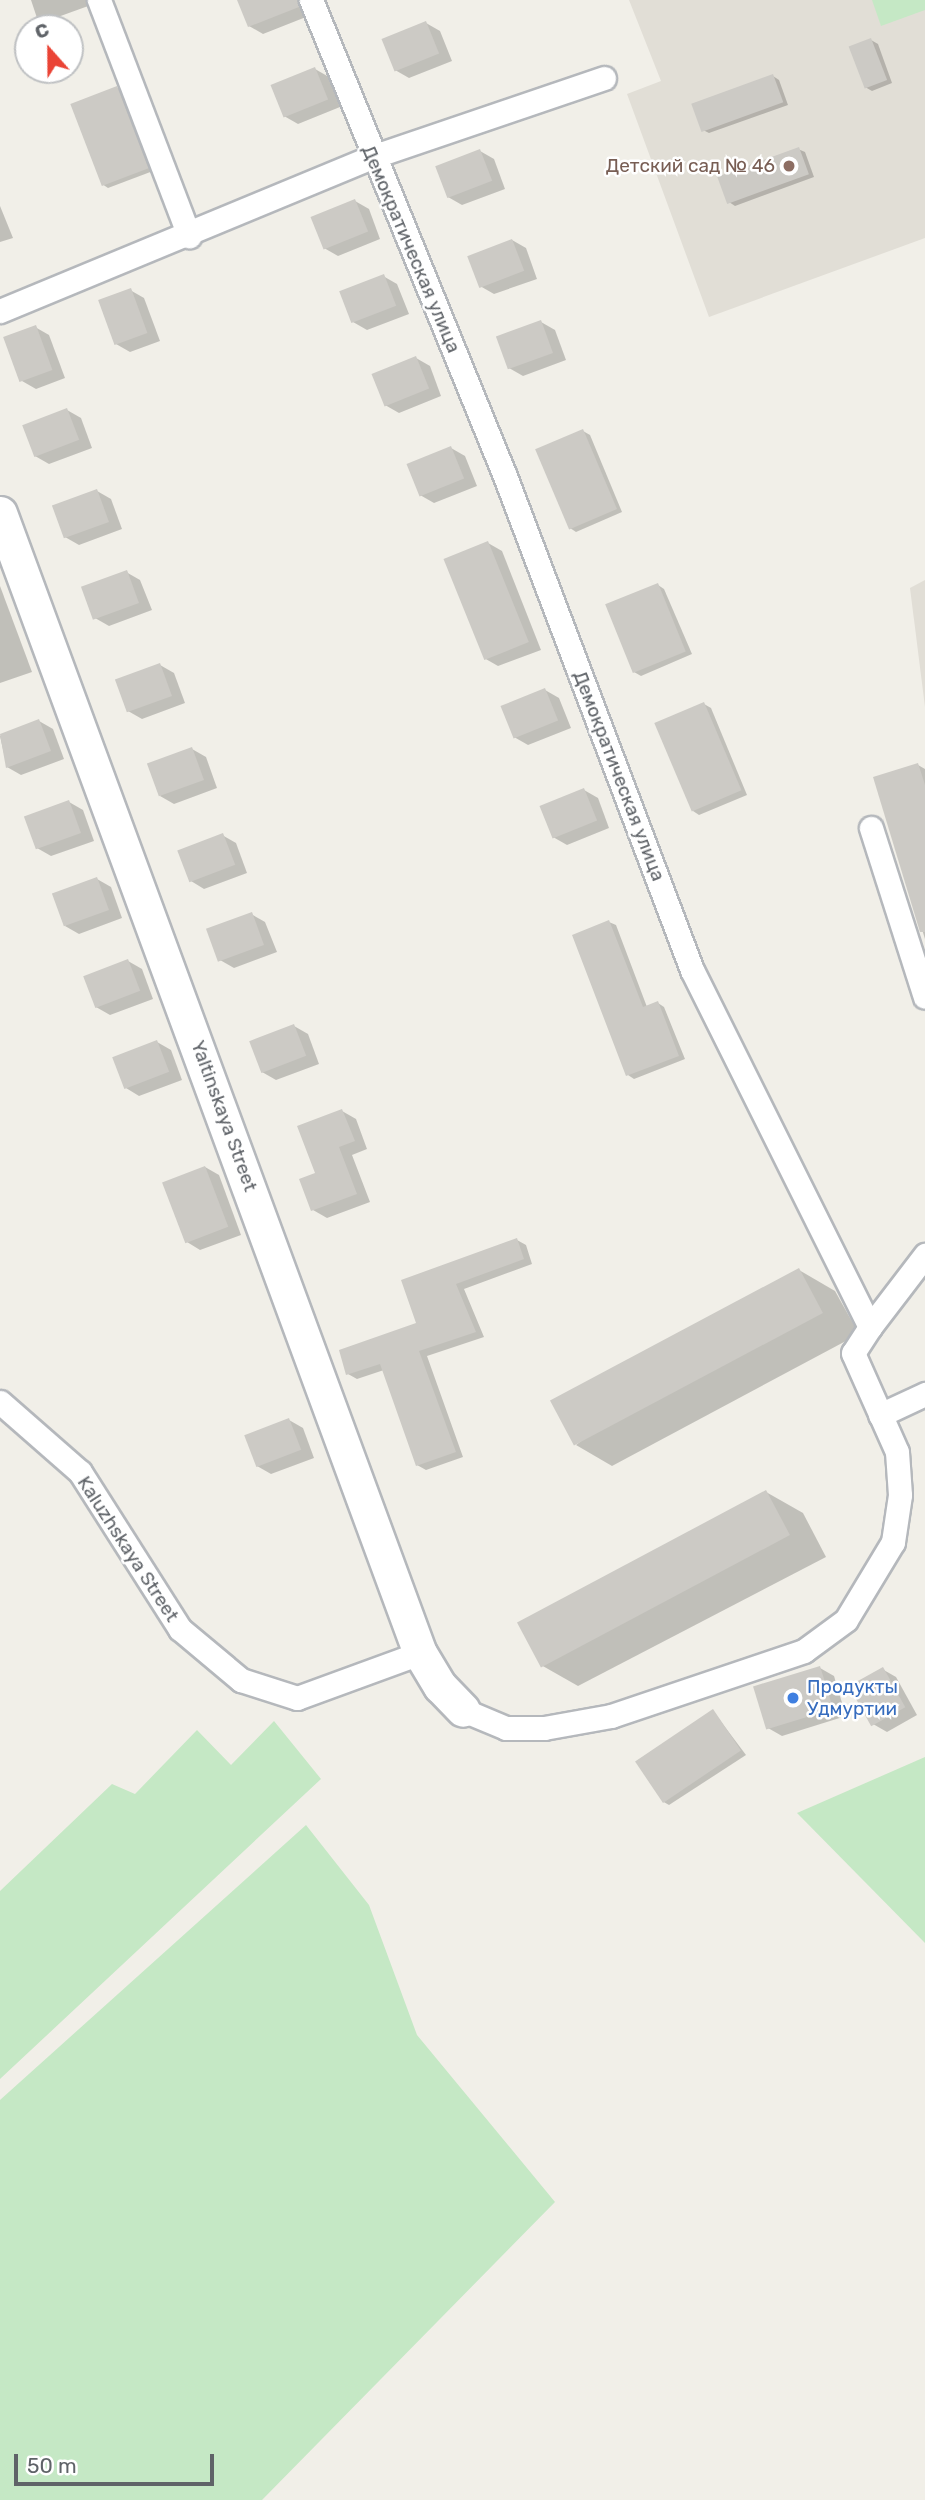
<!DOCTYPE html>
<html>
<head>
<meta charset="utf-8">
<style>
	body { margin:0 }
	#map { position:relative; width:925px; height:2500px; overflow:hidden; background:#f1efe8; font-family:Rubik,sans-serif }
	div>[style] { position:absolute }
	.education>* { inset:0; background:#e1ded6 }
	.green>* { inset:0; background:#c5e8c5 }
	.shadow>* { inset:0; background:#0003 }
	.building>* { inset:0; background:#cccac5; transform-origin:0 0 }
	.roads { filter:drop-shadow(2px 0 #b5b8bc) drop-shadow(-2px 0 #b5b8bc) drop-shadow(0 2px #b5b8bc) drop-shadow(0 -2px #b5b8bc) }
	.street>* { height:23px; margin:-11.5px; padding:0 11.5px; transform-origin:11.5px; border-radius:11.5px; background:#fff }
	.secondary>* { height:33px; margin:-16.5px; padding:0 16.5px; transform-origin:16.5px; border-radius:16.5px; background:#fff }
	.dots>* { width:19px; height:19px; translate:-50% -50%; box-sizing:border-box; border:4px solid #fff; border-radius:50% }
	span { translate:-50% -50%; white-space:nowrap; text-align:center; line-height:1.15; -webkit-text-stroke:5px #fff; paint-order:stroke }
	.education-label { font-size:19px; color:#785e54 }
	.right { translate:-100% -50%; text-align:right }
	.street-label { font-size:19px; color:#5f6368 }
	.shop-label { font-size:19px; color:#366cbe }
	.left { translate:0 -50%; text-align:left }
	.north { position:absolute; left:14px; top:14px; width:70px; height:70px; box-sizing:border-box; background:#fff; border:2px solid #bfc1c3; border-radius:50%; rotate:339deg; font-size:19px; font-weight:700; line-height:28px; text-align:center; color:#5f6368 }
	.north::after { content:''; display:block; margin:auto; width:24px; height:32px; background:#ea4335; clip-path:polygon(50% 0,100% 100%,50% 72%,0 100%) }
	.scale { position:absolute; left:14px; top:2454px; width:200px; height:32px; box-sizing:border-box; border:4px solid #5f6368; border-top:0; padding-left:9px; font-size:21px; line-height:24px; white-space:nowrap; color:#5f6368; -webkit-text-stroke:5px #fff; paint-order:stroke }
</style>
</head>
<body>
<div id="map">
	<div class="education">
		<div style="clip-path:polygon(629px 0,925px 0,925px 238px,709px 317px,627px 94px,661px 81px)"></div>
		<div style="clip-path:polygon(925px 580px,925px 707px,910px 588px)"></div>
	</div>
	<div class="green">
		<div style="clip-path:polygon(872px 0,925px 0,925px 10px,881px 26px)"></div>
		<div style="clip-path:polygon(274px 1721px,321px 1779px,0 2079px,0 1891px,112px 1784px,135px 1794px,197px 1730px,231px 1765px)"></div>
		<div style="clip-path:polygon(925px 1757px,925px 1943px,797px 1813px)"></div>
		<div style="clip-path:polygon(306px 1825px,369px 1905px,417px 2035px,555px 2202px,262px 2500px,0 2500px,0 2100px)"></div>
	</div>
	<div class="shadow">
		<div style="clip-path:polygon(31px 0,89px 0,91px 5px,44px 22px,37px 18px)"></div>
		<div style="clip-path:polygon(239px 0,299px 0,306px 17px,263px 34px,249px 26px)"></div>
		<div style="clip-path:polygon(426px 23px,440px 31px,452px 61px,409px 78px,395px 70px)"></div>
		<div style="clip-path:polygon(871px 40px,878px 44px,892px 83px,872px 91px,865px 87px)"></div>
		<div style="clip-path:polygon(315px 69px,329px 77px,340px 107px,298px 124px,284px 116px)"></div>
		<div style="clip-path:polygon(773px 76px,779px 80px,788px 105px,709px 133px,703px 130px)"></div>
		<div style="clip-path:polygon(117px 88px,123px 92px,153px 171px,108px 188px,102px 184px)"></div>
		<div style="clip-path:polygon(798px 149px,805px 152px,814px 177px,735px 206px,729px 202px)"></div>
		<div style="clip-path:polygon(480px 151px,494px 159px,505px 189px,462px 205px,448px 197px)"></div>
		<div style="clip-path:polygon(355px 201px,369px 209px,380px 239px,338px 256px,324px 248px)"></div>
		<div style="clip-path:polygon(0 206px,13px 238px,0 242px)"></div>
		<div style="clip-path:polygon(512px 240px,526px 248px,537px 279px,494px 294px,480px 286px)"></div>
		<div style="clip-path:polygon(383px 276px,397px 284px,409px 314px,367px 330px,353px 322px)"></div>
		<div style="clip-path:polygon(130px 290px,144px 298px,160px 341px,130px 352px,116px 344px)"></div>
		<div style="clip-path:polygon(541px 322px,555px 330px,566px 360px,523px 376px,509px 368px)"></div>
		<div style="clip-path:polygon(35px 327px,49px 335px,65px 378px,36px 389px,22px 381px)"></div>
		<div style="clip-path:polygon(416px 358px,430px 366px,441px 396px,399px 413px,385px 405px)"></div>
		<div style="clip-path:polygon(67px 410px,81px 418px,92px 448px,49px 464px,35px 456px)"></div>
		<div style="clip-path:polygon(583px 431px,590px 435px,622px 512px,576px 532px,570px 528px)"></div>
		<div style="clip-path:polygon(451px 448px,465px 456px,477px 486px,434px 503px,420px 495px)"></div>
		<div style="clip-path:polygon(97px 491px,111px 499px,122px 529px,79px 545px,65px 537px)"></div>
		<div style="clip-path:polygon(488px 543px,502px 551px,541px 650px,498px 666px,484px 658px)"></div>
		<div style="clip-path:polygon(126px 572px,140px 580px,152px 610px,109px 626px,95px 618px)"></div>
		<div style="clip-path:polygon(658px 585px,664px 589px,692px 654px,641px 676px,634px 672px)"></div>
		<div style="clip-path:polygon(0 586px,32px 672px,0 683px)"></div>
		<div style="clip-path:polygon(160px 665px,174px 673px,185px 703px,142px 719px,128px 711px)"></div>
		<div style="clip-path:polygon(545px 690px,559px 698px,571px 728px,528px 745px,514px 737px)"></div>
		<div style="clip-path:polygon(704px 704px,711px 708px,747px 795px,699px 815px,693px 811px)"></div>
		<div style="clip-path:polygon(39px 721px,53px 729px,64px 759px,21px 775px,7px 767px,0 736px)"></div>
		<div style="clip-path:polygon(192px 749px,206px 757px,217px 788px,174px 804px,160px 796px)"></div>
		<div style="clip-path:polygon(918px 765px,925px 769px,925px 939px,875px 778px)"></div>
		<div style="clip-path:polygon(584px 790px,598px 798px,609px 828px,567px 845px,553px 837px)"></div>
		<div style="clip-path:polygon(69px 802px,83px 810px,94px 841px,51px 856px,37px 848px)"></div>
		<div style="clip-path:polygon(222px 835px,236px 843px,247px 873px,204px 889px,191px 881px)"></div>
		<div style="clip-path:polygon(97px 879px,111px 887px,122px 918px,79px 934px,65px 926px)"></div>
		<div style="clip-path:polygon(251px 914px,265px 922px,277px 952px,234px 968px,220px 960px)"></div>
		<div style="clip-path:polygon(609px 922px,616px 925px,647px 1007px,658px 1003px,664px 1007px,685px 1059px,634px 1079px,628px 1075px)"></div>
		<div style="clip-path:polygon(128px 961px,142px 969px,153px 999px,110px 1015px,96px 1007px)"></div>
		<div style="clip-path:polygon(294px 1026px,308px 1034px,319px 1064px,276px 1080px,262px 1072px)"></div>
		<div style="clip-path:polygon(157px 1042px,171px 1050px,182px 1080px,139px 1096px,126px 1088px)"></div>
		<div style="clip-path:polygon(342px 1111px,356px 1119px,367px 1149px,352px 1155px,370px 1202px,327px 1218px,313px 1210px,317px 1174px)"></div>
		<div style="clip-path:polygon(205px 1167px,219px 1175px,241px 1235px,200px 1250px,187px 1242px)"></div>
		<div style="clip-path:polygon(517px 1240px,526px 1245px,532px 1264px,464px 1289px,484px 1337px,427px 1356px,463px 1457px,426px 1470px,417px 1465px,384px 1370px,357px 1379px,348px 1374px,418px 1324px,403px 1281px)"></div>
		<div style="clip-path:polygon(799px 1270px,835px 1291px,859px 1334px,612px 1466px,576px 1445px)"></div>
		<div style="clip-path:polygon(289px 1420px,303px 1428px,314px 1458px,271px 1474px,257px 1466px)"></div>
		<div style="clip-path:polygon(766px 1492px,803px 1513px,826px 1557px,578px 1686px,541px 1665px)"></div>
		<div style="clip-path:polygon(820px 1668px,834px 1676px,846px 1716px,782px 1736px,768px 1728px)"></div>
		<div style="clip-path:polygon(882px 1669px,896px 1677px,917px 1715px,887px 1732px,873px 1724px)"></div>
		<div style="clip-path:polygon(713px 1711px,746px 1755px,669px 1805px,662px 1801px)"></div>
	</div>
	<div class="building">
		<div style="clip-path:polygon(237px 0,297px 0,299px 7px,248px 27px)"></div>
		<div style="left:426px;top:21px;width:35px;height:48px;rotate:68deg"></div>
		<div style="left:871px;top:38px;width:45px;height:24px;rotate:69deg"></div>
		<div style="left:315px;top:67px;width:35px;height:48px;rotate:68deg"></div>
		<div style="left:773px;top:74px;width:30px;height:87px;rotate:70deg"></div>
		<div style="left:117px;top:86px;width:88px;height:50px;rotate:69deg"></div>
		<div style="left:799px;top:147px;width:29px;height:87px;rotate:70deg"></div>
		<div style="left:480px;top:149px;width:34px;height:48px;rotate:69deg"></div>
		<div style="left:355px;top:199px;width:35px;height:48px;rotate:68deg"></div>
		<div style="left:512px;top:239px;width:34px;height:48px;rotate:69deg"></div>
		<div style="left:384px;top:274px;width:34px;height:48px;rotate:69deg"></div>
		<div style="left:131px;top:288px;width:48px;height:35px;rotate:70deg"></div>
		<div style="left:541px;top:320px;width:35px;height:48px;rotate:70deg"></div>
		<div style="left:36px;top:325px;width:48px;height:35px;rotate:70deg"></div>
		<div style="left:416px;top:356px;width:35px;height:48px;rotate:68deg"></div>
		<div style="left:67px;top:408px;width:34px;height:48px;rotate:69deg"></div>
		<div style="left:583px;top:429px;width:87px;height:52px;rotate:67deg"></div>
		<div style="left:451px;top:446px;width:35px;height:48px;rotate:68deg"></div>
		<div style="left:97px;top:489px;width:35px;height:48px;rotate:70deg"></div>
		<div style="left:488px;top:541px;width:109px;height:48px;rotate:68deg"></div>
		<div style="left:127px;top:570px;width:35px;height:49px;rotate:70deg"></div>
		<div style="left:658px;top:583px;width:74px;height:57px;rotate:68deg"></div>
		<div style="left:160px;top:663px;width:35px;height:48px;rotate:70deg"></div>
		<div style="left:545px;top:688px;width:35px;height:48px;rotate:68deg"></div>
		<div style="left:704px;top:702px;width:96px;height:54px;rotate:67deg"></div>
		<div style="clip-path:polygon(39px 719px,51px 751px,6px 768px,0 734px)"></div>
		<div style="left:192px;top:747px;width:35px;height:48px;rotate:70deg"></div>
		<div style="clip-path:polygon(918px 763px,925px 785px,925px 932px,920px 932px,873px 777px)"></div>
		<div style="left:584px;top:788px;width:35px;height:48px;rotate:68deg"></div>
		<div style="left:69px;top:800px;width:35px;height:48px;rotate:70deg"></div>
		<div style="left:223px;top:833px;width:34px;height:49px;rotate:69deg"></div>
		<div style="left:97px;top:877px;width:35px;height:48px;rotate:70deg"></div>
		<div style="left:252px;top:912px;width:35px;height:49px;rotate:70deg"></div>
		<div style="clip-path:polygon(609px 920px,643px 1007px,658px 1001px,679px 1056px,626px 1076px,572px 935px)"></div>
		<div style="left:128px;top:959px;width:34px;height:48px;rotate:69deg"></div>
		<div style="left:294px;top:1024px;width:34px;height:48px;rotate:69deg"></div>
		<div style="left:157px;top:1040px;width:34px;height:48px;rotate:69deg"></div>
		<div style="clip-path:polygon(342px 1109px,355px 1141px,339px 1147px,357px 1194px,311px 1211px,299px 1179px,315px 1173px,297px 1126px)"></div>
		<div style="left:205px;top:1166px;width:65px;height:46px;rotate:69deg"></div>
		<div style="clip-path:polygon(517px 1238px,524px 1259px,456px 1284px,476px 1332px,419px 1351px,456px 1452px,416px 1466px,380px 1364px,346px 1375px,339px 1350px,416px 1323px,401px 1280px)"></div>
		<div style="left:799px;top:1268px;width:51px;height:282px;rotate:62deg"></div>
		<div style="left:289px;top:1418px;width:34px;height:48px;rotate:69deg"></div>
		<div style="left:766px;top:1490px;width:51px;height:282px;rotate:62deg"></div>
		<div style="left:820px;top:1666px;width:45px;height:70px;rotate:73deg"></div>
		<div style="left:883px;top:1667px;width:46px;height:39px;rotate:61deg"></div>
		<div style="left:713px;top:1709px;width:50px;height:94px;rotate:56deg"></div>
	</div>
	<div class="roads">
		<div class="street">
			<div style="left:99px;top:0;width:253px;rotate:69.1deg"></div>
			<div style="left:311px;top:0;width:514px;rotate:67.83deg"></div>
			<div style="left:505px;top:476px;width:528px;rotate:69.27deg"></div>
			<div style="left:692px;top:970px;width:399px;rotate:63.5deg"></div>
			<div style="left:870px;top:1327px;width:31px;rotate:123deg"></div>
			<div style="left:853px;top:1353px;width:108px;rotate:66deg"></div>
			<div style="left:897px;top:1452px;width:43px;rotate:86deg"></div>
			<div style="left:900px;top:1495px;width:48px;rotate:98.5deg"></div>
			<div style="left:893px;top:1542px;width:91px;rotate:121.1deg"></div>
			<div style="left:846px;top:1620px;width:52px;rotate:143.6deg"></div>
			<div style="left:804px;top:1651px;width:204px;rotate:161.4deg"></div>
			<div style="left:611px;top:1716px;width:68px;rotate:169.8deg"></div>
			<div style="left:544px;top:1728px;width:38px;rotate:180deg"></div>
			<div style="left:506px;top:1728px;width:47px;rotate:-157.3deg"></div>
			<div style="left:0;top:311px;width:403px;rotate:-22.5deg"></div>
			<div style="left:372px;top:157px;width:245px;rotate:-18.8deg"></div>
			<div style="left:871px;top:828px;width:177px;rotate:72.3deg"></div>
			<div style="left:870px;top:1327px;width:91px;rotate:-52.6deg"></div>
			<div style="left:0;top:1402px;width:106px;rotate:41.2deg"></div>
			<div style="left:80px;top:1472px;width:186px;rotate:57.5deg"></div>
			<div style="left:180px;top:1629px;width:80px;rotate:39.9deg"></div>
			<div style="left:241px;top:1680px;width:59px;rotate:17.8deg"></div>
			<div style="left:297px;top:1698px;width:131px;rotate:-20.1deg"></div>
			<div style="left:880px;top:1415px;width:50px;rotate:-25deg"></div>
		</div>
		<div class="secondary">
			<div style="left:0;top:513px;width:1215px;rotate:69.78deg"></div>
			<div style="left:420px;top:1653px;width:39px;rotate:59deg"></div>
			<div style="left:440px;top:1686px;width:33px;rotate:46deg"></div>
		</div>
	</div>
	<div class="dots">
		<div style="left:789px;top:166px;background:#8d6e63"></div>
		<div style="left:793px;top:1698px;background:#3f7fe0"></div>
	</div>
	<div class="education-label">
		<span class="right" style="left:775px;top:166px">Детский сад № 46</span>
	</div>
	<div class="street-label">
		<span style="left:411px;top:249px;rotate:67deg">Демократическая улица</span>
		<span style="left:619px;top:776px;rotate:69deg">Демократическая улица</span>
		<span style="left:224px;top:1116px;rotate:70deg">Yaltinskaya Street</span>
		<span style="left:128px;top:1549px;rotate:57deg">Kaluzhskaya Street</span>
	</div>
	<div class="shop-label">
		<span class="left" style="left:807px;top:1698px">Продукты<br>Удмуртии</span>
	</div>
	<div class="north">С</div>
	<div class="scale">50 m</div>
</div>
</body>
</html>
